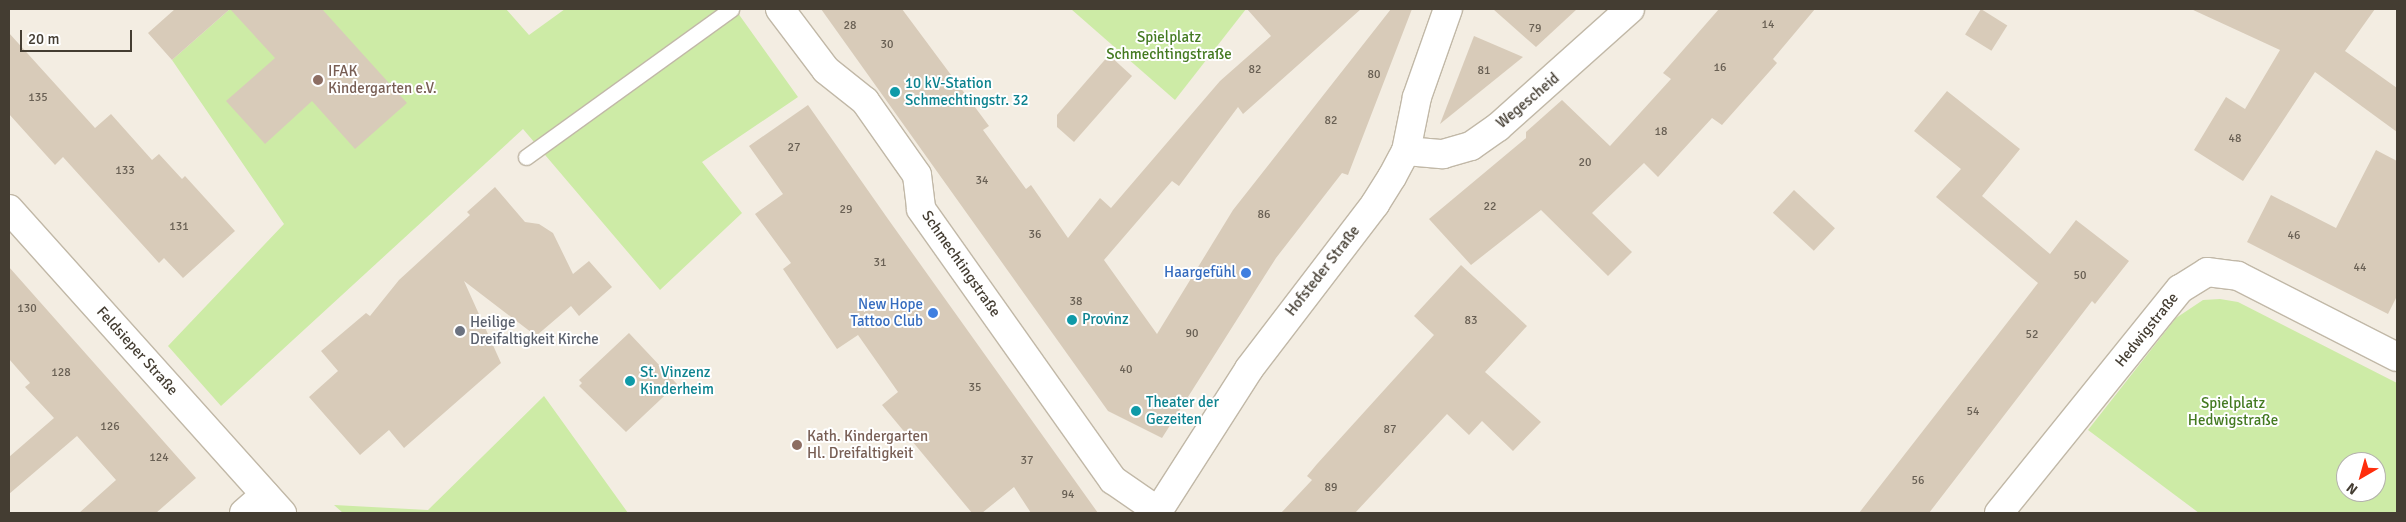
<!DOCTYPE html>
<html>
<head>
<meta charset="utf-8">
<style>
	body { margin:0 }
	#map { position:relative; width:2406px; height:522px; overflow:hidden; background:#f3ede2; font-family:Signika,sans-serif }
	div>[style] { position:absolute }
	.green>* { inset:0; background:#cdeba6 }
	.building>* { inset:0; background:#d8cbb9; transform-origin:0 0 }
	.roads { filter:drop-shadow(1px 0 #c1b8a7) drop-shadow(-1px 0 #c1b8a7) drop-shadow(0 1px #c1b8a7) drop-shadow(0 -1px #c1b8a7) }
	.service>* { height:15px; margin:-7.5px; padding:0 7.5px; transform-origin:7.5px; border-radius:7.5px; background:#fff }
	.minor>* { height:28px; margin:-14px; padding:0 14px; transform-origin:14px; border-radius:14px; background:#fff }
	.dots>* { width:14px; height:14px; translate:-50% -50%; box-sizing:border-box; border:2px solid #fff; border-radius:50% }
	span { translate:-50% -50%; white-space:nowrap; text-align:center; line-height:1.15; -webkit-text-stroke:4px #fff; paint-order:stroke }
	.number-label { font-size:12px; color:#696054 }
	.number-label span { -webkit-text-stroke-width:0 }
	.park-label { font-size:15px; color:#447a21 }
	.education-label { font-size:15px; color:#785e54 }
	.left { translate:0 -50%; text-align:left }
	.culture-label { font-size:15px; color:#0d838f }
	.street-label { font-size:15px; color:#443d32 }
	.shop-label { font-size:15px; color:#366cbe }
	.right { translate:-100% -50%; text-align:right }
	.worship-label { font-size:15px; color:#5b616d }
	.frame { position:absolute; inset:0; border:10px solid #443d32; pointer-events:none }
	.north { position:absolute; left:2336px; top:452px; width:50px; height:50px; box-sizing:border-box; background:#fff; border:1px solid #b4b1ad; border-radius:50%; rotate:218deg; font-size:14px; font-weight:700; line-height:20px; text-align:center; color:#443d32 }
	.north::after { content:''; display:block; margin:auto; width:18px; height:22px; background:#ff2d0c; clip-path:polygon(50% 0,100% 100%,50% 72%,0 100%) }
	.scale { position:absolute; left:20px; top:30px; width:112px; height:22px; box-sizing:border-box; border:2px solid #443d32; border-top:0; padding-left:6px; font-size:15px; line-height:18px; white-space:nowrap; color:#443d32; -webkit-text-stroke:4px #fff; paint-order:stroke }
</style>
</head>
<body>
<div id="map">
	<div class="green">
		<div style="clip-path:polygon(230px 9px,506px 9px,529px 35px,565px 9px,735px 9px,798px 97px,702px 162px,742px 213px,660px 290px,523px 129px,221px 406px,168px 346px,284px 224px,172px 60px)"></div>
		<div style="clip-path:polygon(1071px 9px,1246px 9px,1175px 100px)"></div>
		<div style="clip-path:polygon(evenodd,2220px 299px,2238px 302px,2397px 383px,2397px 513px,2199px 513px,2088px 430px,2176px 318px,2203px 300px,2220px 299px,2346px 462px,2376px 462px,2376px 492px,2346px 492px,2346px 462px)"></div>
		<div style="clip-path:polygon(544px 396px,628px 513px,343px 513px,334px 505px,428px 510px)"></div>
	</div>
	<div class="building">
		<div style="clip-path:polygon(175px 9px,322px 9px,407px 103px,355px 149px,312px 101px,265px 144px,226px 101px,275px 58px,230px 9px,172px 60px,148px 33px)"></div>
		<div style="clip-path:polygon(821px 9px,902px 9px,989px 126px,983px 130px,1026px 189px,1031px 185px,1068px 238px,1100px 198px,1111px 208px,1220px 81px,1271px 36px,1247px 9px,1361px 9px,1243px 114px,1238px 107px,1179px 186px,1172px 181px,1104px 260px,1157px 334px,1233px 210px,1391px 9px,1412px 9px,1348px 175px,1342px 173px,1276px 258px,1162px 438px,1108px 411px)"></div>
		<div style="clip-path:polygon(1493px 9px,1577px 9px,1536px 47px)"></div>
		<div style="clip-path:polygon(1719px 9px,1815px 9px,1773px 59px,1777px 63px,1722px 125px,1712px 118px,1658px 177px,1644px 163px,1592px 213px,1632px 252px,1608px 276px,1541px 210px,1471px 265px,1429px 219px,1526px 138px,1526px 132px,1562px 100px,1610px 146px,1671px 79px,1663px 73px)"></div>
		<div style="left:1981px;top:9px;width:31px;height:30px;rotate:32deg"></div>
		<div style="clip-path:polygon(2191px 9px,2375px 9px,2345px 51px,2397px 88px,2397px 132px,2315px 72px,2243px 181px,2194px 150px,2226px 97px,2245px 109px,2280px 50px)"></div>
		<div style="clip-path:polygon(9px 33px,95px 128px,111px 114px,152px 160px,159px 154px,182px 179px,185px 176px,235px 231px,183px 278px,164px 258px,159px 263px,63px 157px,55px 165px,9px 114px)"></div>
		<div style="clip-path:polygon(1474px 36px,1523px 57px,1440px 124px)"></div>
		<div style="clip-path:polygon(1109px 55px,1132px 76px,1074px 142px,1057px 127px,1057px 115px)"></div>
		<div style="clip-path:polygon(1947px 91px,2020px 149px,1982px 196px,2050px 254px,2076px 220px,2129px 261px,2095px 304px,2092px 301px,1929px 513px,1859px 513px,2038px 283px,1936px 197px,1961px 169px,1914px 131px)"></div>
		<div style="clip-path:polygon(808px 105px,888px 219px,1098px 513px,1031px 513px,1014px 487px,982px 513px,972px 513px,882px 405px,898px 392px,858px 335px,837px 349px,783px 269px,791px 263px,755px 214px,783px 194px,749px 146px)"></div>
		<div style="clip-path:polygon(2376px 150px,2397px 161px,2397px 296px,2388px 314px,2247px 242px,2271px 195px,2336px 228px)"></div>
		<div style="clip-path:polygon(495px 187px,525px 222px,539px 224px,553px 233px,573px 274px,589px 261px,612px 287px,579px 316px,571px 306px,536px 336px,464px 281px,501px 363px,404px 448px,389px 430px,360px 455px,309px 397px,338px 371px,321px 351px,366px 313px,370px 316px,399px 280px,470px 215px,467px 212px)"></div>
		<div style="left:1794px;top:190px;width:56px;height:31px;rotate:43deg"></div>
		<div style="clip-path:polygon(1461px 265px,1527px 326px,1485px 372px,1541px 422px,1513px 451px,1482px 421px,1469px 435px,1447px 414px,1355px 513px,1281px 513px,1312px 480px,1307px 476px,1317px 464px,1434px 335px,1414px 316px)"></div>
		<div style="clip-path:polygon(9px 267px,196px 478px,156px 513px,79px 513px,116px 480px,77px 436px,9px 494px,9px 457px,54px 418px,25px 387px,30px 383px,9px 359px)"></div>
		<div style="clip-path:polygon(629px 333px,677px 384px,626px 432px,579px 386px,582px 383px,579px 380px)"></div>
	</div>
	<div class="roads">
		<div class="service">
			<div style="left:526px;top:157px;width:253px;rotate:-35.8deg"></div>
		</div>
		<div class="minor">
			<div style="left:780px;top:9px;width:76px;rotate:53deg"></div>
			<div style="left:826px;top:70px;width:50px;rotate:38.5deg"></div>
			<div style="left:865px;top:101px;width:90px;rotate:54.9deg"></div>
			<div style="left:917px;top:175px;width:34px;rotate:83deg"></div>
			<div style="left:921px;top:209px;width:332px;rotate:54.7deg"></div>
			<div style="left:1113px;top:480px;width:55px;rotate:34.6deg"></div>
			<div style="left:1406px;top:151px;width:37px;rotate:5deg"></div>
			<div style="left:1443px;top:154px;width:29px;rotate:-16deg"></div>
			<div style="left:1471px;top:146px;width:33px;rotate:-35deg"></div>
			<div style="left:1498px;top:127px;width:177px;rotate:-41.8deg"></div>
			<div style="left:9px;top:209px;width:409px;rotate:48.1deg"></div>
			<div style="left:244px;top:513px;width:28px;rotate:-41deg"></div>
			<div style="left:1157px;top:513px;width:171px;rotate:-57.4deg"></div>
			<div style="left:1249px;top:369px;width:208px;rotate:-52.6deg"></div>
			<div style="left:1375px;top:204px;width:32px;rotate:-58deg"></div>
			<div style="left:1392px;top:177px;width:30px;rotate:-62deg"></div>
			<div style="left:1406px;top:151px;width:55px;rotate:-78.5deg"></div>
			<div style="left:1417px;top:97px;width:93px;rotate:-70.6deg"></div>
			<div style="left:1999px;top:513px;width:288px;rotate:-51.1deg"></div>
			<div style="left:2180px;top:289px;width:32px;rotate:-32deg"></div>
			<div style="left:2207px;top:272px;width:31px;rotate:7deg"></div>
			<div style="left:2238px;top:276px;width:178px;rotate:27deg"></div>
		</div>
	</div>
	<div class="dots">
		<div style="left:318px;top:80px;background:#8d6e63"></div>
		<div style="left:895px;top:92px;background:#0f9aa8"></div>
		<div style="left:1246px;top:273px;background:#3f7fe0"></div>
		<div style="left:933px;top:313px;background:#3f7fe0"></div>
		<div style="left:1072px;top:320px;background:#0f9aa8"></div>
		<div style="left:460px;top:331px;background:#6b7280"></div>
		<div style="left:630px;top:381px;background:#0f9aa8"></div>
		<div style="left:1136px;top:411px;background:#0f9aa8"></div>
		<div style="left:797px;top:445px;background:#8d6e63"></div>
	</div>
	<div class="number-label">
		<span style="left:1768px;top:25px">14</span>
		<span style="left:850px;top:26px">28</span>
		<span style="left:1535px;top:29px">79</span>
		<span style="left:887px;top:45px">30</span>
		<span style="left:1720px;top:68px">16</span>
		<span style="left:1255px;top:70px">82</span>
		<span style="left:1484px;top:71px">81</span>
		<span style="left:1374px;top:75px">80</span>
		<span style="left:38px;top:98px">135</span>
		<span style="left:1331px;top:121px">82</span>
		<span style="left:1661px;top:132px">18</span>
		<span style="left:2235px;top:139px">48</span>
		<span style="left:794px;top:148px">27</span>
		<span style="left:1585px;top:163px">20</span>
		<span style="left:125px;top:171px">133</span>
		<span style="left:982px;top:181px">34</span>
		<span style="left:1490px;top:207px">22</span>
		<span style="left:846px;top:210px">29</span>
		<span style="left:1264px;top:215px">86</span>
		<span style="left:179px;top:227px">131</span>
		<span style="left:1035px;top:235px">36</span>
		<span style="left:2294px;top:236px">46</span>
		<span style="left:880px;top:263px">31</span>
		<span style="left:2360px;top:268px">44</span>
		<span style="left:2080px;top:276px">50</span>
		<span style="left:1076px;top:302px">38</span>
		<span style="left:27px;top:309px">130</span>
		<span style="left:1471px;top:321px">83</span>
		<span style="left:1192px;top:334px">90</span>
		<span style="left:2032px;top:335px">52</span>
		<span style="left:1126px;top:370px">40</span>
		<span style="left:61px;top:373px">128</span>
		<span style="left:975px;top:388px">35</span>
		<span style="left:1973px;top:412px">54</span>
		<span style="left:110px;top:427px">126</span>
		<span style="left:1390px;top:430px">87</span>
		<span style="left:159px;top:458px">124</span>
		<span style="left:1027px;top:461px">37</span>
		<span style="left:1918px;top:481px">56</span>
		<span style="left:1331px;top:488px">89</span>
		<span style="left:1068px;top:495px">94</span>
	</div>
	<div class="park-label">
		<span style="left:1169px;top:46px">Spielplatz<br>Schmechtingstraße</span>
		<span style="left:2233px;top:412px">Spielplatz<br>Hedwigstraße</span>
	</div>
	<div class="education-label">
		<span class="left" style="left:328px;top:80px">IFAK<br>Kindergarten e.V.</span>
		<span class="left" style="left:807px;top:445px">Kath. Kindergarten<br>Hl. Dreifaltigkeit</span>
	</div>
	<div class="culture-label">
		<span class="left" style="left:905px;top:92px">10 kV-Station<br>Schmechtingstr. 32</span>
		<span class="left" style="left:1082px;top:320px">Provinz</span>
		<span class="left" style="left:640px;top:381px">St. Vinzenz<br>Kinderheim</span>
		<span class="left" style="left:1146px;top:411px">Theater der<br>Gezeiten</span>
	</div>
	<div class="street-label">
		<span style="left:1528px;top:101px;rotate:-40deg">Wegescheid</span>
		<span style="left:961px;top:264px;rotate:55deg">Schmechtingstraße</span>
		<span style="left:1323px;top:271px;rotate:-52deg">Hofsteder Straße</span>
		<span style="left:2147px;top:330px;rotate:-51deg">Hedwigstraße</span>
		<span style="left:137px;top:351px;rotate:48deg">Feldsieper Straße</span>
	</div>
	<div class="shop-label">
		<span class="right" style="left:1236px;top:273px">Haargefühl</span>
		<span class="right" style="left:923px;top:313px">New Hope<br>Tattoo Club</span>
	</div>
	<div class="worship-label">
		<span class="left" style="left:470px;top:331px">Heilige<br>Dreifaltigkeit Kirche</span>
	</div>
	<div class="frame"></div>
	<div class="north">N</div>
	<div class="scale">20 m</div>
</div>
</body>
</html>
